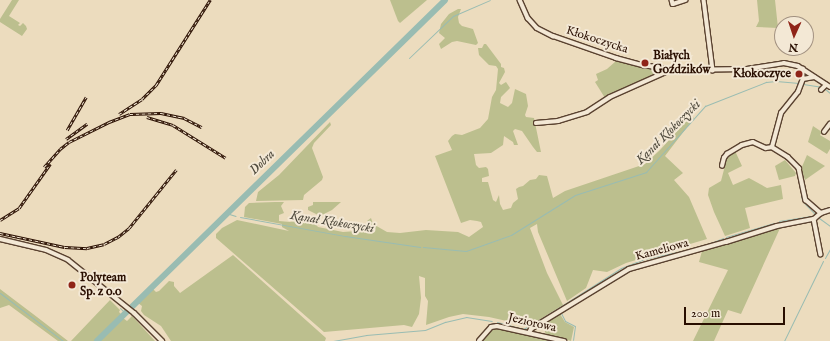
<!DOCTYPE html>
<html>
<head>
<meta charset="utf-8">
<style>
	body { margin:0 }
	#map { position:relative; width:830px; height:341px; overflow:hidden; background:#ecdcbe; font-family:"IM FELL English",serif }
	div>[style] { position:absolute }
	.green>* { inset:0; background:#bcbf8e }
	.stream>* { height:1px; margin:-0.5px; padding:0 0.5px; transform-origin:0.5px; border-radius:0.5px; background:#99bcb2 }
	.river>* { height:6px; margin:-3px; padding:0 3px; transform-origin:3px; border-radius:3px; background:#99bcb2 }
	.roads { filter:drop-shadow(1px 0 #5a4230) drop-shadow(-1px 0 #5a4230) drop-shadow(0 1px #5a4230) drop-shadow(0 -1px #5a4230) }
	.minor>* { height:3.5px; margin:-1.75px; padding:0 1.75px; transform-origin:1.75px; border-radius:1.75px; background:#f3e8d5 }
	.tertiary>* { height:4px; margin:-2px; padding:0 2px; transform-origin:2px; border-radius:2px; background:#f3e8d5 }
	.rail>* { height:2.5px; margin-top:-1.25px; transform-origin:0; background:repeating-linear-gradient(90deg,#f3e8d5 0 3px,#290e00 0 6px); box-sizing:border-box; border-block:1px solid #290e00 }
	.dots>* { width:11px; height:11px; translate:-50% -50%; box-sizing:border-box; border:2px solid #f3e8d5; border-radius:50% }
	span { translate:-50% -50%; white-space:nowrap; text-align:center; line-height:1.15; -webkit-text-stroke:4px #f3e8d5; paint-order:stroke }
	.street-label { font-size:12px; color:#290e00 }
	.poi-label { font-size:12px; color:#290e00; font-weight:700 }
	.left { translate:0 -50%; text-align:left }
	.right { translate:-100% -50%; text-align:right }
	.water-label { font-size:13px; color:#504b3e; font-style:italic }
	.north { position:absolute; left:774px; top:16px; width:40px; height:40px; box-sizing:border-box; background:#f3e8d5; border:1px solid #a29180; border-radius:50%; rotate:183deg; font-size:11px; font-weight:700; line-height:16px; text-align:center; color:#290e00 }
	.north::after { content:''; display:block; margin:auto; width:14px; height:18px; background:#8f2418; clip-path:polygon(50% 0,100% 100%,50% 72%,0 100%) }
	.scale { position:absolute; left:684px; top:307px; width:101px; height:18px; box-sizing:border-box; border:2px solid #290e00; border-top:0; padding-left:5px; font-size:12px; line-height:14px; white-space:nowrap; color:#290e00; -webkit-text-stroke:3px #f3e8d5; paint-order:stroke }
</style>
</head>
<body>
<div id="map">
	<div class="green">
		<div style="clip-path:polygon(12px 0,19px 0,9px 16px,20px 23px,18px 25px,20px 26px,23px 23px,26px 26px,27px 29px,22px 36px,0 22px,0 19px)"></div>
		<div style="clip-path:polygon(390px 0,427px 0,400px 23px,398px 21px)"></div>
		<div style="clip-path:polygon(757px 0,775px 0,778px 28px,756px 27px,759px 21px)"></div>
		<div style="clip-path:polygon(458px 9px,461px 9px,458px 17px,459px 23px,462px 26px,473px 29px,478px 43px,476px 45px,457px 41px,452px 42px,441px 49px,439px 44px,445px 38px,439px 33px,441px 24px,449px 14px)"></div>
		<div style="clip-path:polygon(484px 44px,486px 44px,501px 64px,501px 67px,504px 68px,505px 72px,499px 83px,501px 85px,506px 82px,510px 88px,501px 97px,500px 103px,508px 107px,512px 103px,515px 89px,526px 94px,528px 106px,525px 115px,526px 117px,534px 118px,541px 152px,537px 152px,533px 147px,522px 131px,515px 129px,513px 131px,518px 145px,514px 145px,513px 142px,504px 136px,503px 145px,491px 153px,474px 154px,476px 165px,479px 168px,486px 167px,488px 169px,489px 176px,482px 178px,482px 182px,488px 182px,493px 200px,496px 202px,499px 195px,500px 204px,503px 210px,511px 208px,513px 203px,518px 199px,516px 189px,519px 187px,523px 186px,530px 180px,536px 179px,539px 175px,547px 176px,553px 198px,565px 191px,645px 164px,660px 150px,691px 116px,694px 118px,665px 156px,683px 173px,674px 180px,689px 197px,707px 239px,626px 263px,607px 272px,593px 270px,586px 288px,567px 301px,538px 232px,537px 224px,530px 228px,547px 273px,563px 305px,529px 326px,489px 317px,463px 314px,449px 317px,426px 325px,428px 301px,425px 296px,425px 278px,419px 276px,421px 298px,419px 314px,412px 327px,404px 325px,324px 332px,216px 238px,216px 234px,222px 228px,237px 220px,289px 231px,282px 227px,282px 224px,244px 217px,245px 207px,249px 203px,275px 202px,284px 202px,281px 206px,284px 213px,279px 215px,279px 221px,290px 222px,300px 220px,314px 222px,318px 227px,343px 232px,357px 231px,368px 227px,367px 221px,371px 218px,373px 224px,387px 232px,400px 233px,426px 230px,458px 232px,469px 237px,483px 227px,481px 222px,477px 221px,470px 220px,461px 223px,435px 156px,452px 150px,448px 141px,452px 136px,455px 134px,462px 135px,480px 128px,488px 119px,492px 97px,496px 90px,498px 69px,496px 66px,489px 65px,479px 55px,478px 48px,482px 48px)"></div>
		<div style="clip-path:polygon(616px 61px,662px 72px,623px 88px,605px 98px,595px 82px,598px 80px,596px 74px,607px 69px)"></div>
		<div style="clip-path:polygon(330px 122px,331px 125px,314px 143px,312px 148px,323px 177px,322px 180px,304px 195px,303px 200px,256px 201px,258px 192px,279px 175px)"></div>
		<div style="clip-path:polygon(813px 126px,822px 132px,820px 135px,830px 141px,830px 149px,827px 154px,808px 142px)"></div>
		<div style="clip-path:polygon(733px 152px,736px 153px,742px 166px,728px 173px,733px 185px,749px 178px,767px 188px,781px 185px,783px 199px,745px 208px,750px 228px,725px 236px,714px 212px,708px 195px,709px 188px,721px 181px,727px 158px)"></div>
		<div style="clip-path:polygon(807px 155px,825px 166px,805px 180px,801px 169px)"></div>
		<div style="clip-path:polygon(785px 160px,796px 173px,795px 176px,779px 180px,775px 166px)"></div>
		<div style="clip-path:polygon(313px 202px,341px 202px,332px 210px,320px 216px,308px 210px,308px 207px,313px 205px)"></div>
		<div style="clip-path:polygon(781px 226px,741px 314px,728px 310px,714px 341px,693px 341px,728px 270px,699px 262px,702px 251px)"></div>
		<div style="clip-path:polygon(233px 255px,326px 338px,325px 341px,171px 341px,161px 326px,144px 315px,141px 311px,142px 306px,138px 303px,153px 289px,156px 292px,159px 291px,169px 281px,174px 282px,174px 286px,180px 293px)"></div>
		<div style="clip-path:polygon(0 289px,37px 317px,68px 341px,58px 341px,9px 305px,0 308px)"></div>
		<div style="clip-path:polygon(110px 300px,120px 310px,119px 312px,122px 315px,106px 331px,108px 333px,123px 318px,127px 321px,132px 316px,155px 341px,71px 341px)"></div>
		<div style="clip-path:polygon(560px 314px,565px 322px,574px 327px,571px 341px,546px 334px,542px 325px)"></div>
		<div style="clip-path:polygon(497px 327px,558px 341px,480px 341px,490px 330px)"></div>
	</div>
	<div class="stream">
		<div style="left:409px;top:58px;width:61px;rotate:-43.7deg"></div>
		<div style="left:453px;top:16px;width:40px;rotate:-23.4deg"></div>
		<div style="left:803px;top:84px;width:18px;rotate:9deg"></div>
		<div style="left:825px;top:89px;width:6px;rotate:39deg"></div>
		<div style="left:791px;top:162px;width:8px;rotate:50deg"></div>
		<div style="left:800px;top:182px;width:5px;rotate:79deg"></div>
		<div style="left:801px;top:195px;width:5px;rotate:79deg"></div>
		<div style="left:804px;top:203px;width:16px;rotate:45deg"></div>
		<div style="left:226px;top:213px;width:10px;rotate:17deg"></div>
		<div style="left:240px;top:217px;width:107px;rotate:10.3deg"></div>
		<div style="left:345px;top:236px;width:76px;rotate:8.3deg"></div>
		<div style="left:819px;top:218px;width:14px;rotate:36deg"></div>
		<div style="left:779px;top:221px;width:37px;rotate:-9deg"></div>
		<div style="left:726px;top:237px;width:50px;rotate:-16.3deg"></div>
		<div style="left:423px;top:247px;width:43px;rotate:5.3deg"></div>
		<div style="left:466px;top:251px;width:48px;rotate:-19.6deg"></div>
		<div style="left:511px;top:235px;width:75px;rotate:-32deg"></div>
		<div style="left:575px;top:195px;width:75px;rotate:-17.9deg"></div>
		<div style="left:646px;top:172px;width:89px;rotate:-48.2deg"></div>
		<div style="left:705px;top:106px;width:66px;rotate:-21.5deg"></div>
		<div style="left:766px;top:82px;width:10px;rotate:-6deg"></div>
		<div style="left:776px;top:81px;width:23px;rotate:5deg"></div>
		<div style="left:825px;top:258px;width:10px;rotate:-61deg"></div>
		<div style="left:0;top:293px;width:79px;rotate:37.3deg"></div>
		<div style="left:120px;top:308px;width:7px;rotate:45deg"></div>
		<div style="left:561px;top:313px;width:9px;rotate:63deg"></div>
		<div style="left:565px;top:321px;width:11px;rotate:27deg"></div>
		<div style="left:575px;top:326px;width:14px;rotate:98deg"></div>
		<div style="left:497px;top:322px;width:27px;rotate:15deg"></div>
		<div style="left:523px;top:329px;width:4px;rotate:-27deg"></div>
		<div style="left:530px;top:326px;width:108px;rotate:-32.5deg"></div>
		<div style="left:621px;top:268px;width:25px;rotate:-21deg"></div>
		<div style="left:644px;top:259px;width:57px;rotate:-12.1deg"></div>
		<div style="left:700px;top:247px;width:25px;rotate:-21deg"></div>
		<div style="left:333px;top:341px;width:34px;rotate:-10deg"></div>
		<div style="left:366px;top:335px;width:59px;rotate:-4.8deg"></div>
		<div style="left:425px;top:330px;width:22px;rotate:-22deg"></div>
		<div style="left:445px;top:322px;width:22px;rotate:-13deg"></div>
		<div style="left:466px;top:317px;width:26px;rotate:9deg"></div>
		<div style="left:784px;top:341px;width:89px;rotate:-64deg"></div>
	</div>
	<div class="river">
		<div style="left:97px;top:341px;width:487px;rotate:-44.4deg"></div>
	</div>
	<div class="roads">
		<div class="minor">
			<div style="left:520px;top:0;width:20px;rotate:66deg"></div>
			<div style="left:528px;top:18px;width:13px;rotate:48deg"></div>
			<div style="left:537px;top:28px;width:18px;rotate:27deg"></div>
			<div style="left:553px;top:36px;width:67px;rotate:19.2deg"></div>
			<div style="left:616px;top:58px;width:28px;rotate:15deg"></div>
			<div style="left:643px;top:65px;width:32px;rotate:9deg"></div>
			<div style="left:675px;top:70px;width:72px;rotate:-0.8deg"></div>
			<div style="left:747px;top:69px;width:37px;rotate:-9deg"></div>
			<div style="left:784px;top:63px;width:14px;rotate:12deg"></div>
			<div style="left:798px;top:66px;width:38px;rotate:33deg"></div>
			<div style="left:672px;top:0;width:4px;rotate:76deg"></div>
			<div style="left:673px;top:4px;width:13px;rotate:-18deg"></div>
			<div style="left:704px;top:0;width:71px;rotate:82.7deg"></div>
			<div style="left:803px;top:79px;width:11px;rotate:-10deg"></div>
			<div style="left:821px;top:90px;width:7px;rotate:-45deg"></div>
			<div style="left:536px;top:123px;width:22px;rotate:-5deg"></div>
			<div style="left:558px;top:121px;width:30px;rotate:-17deg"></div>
			<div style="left:587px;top:112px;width:27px;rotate:-33deg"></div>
			<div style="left:610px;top:97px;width:59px;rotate:-24deg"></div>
			<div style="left:664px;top:73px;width:5px;rotate:-53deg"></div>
			<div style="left:824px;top:132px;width:10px;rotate:-53deg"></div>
			<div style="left:772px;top:147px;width:19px;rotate:32deg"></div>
			<div style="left:788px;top:157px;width:16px;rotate:45deg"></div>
			<div style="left:799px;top:168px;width:33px;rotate:78deg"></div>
			<div style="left:806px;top:200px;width:20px;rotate:41deg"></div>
			<div style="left:772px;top:147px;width:35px;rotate:-75deg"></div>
			<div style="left:781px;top:113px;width:27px;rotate:-51deg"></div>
			<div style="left:798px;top:92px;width:14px;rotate:-69deg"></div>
			<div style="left:803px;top:79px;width:4px;rotate:-104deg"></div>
			<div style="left:802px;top:75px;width:6px;rotate:-81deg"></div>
			<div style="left:722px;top:166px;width:8px;rotate:-76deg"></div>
			<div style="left:724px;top:158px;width:5px;rotate:-53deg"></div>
			<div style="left:727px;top:154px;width:17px;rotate:-31deg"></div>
			<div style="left:742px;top:145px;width:11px;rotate:-15deg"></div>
			<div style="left:753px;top:142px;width:14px;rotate:25deg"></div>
			<div style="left:766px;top:148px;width:6px;rotate:-9deg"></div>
			<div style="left:814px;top:219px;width:36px;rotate:79deg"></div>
			<div style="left:814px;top:219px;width:9px;rotate:-41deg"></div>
			<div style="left:821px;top:213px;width:9px;rotate:-18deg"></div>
			<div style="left:529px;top:333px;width:4px;rotate:-63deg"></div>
			<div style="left:531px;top:329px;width:9px;rotate:-32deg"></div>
			<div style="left:539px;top:324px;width:105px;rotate:-31.4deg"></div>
			<div style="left:629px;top:269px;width:101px;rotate:-15.6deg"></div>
			<div style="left:726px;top:242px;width:53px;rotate:-17.4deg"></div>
			<div style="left:777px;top:226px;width:38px;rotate:-11deg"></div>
			<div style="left:479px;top:341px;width:18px;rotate:-49deg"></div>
			<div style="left:491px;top:327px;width:6px;rotate:-9deg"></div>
			<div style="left:497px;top:326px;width:69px;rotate:12.6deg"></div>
		</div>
		<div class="tertiary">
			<div style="left:0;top:239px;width:47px;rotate:13.4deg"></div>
			<div style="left:46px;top:250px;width:24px;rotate:24deg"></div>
			<div style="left:68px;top:260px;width:85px;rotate:38.8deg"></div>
			<div style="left:134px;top:313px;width:40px;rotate:45deg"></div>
		</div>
	</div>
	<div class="rail">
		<div style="left:119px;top:114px;width:27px;rotate:-33deg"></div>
		<div style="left:142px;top:99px;width:20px;rotate:-45deg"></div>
		<div style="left:156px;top:85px;width:101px;rotate:-57.6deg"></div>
		<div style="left:147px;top:117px;width:27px;rotate:17deg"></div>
		<div style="left:173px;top:125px;width:62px;rotate:31.9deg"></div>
		<div style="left:67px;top:130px;width:38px;rotate:-60deg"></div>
		<div style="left:66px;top:139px;width:26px;rotate:-36deg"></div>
		<div style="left:44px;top:167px;width:24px;rotate:-48deg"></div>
		<div style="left:60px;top:149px;width:11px;rotate:-38deg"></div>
		<div style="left:69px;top:142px;width:45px;rotate:-26.6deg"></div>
		<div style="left:109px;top:122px;width:22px;rotate:-21deg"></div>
		<div style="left:130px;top:114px;width:31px;rotate:-2deg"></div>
		<div style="left:161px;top:113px;width:24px;rotate:12deg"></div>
		<div style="left:184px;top:118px;width:20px;rotate:27deg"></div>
		<div style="left:0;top:220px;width:22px;rotate:-32deg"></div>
		<div style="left:19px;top:208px;width:54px;rotate:-54.8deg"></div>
		<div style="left:0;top:233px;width:66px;rotate:12.2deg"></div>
		<div style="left:65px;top:247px;width:22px;rotate:3deg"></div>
		<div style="left:87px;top:248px;width:17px;rotate:-13deg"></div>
		<div style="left:104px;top:244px;width:16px;rotate:-27deg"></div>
		<div style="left:118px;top:237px;width:14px;rotate:-39deg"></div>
		<div style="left:129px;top:228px;width:75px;rotate:-51deg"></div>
	</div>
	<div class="dots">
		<div style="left:645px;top:63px;background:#8f2418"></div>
		<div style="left:799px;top:74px;background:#8f2418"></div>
		<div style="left:72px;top:285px;background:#8f2418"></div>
	</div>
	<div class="street-label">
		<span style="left:597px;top:40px;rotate:18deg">Kłokoczycka</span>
		<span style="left:662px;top:250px;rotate:-15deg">Kameliowa</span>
		<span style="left:532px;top:323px;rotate:13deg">Jeziorowa</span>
	</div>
	<div class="poi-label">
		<span class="left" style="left:653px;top:63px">Białych<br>Goździków</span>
		<span class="right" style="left:791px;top:74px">Kłokoczyce</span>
		<span class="left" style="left:80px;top:285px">Polyteam<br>Sp. z o.o</span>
	</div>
	<div class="water-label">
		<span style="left:669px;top:133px;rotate:-45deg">Kanał Kłokoczycki</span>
		<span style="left:263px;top:163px;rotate:-44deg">Dobra</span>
		<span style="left:332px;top:223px;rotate:9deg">Kanał Kłokoczycki</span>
	</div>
	<div class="north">N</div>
	<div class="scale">200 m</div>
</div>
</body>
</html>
